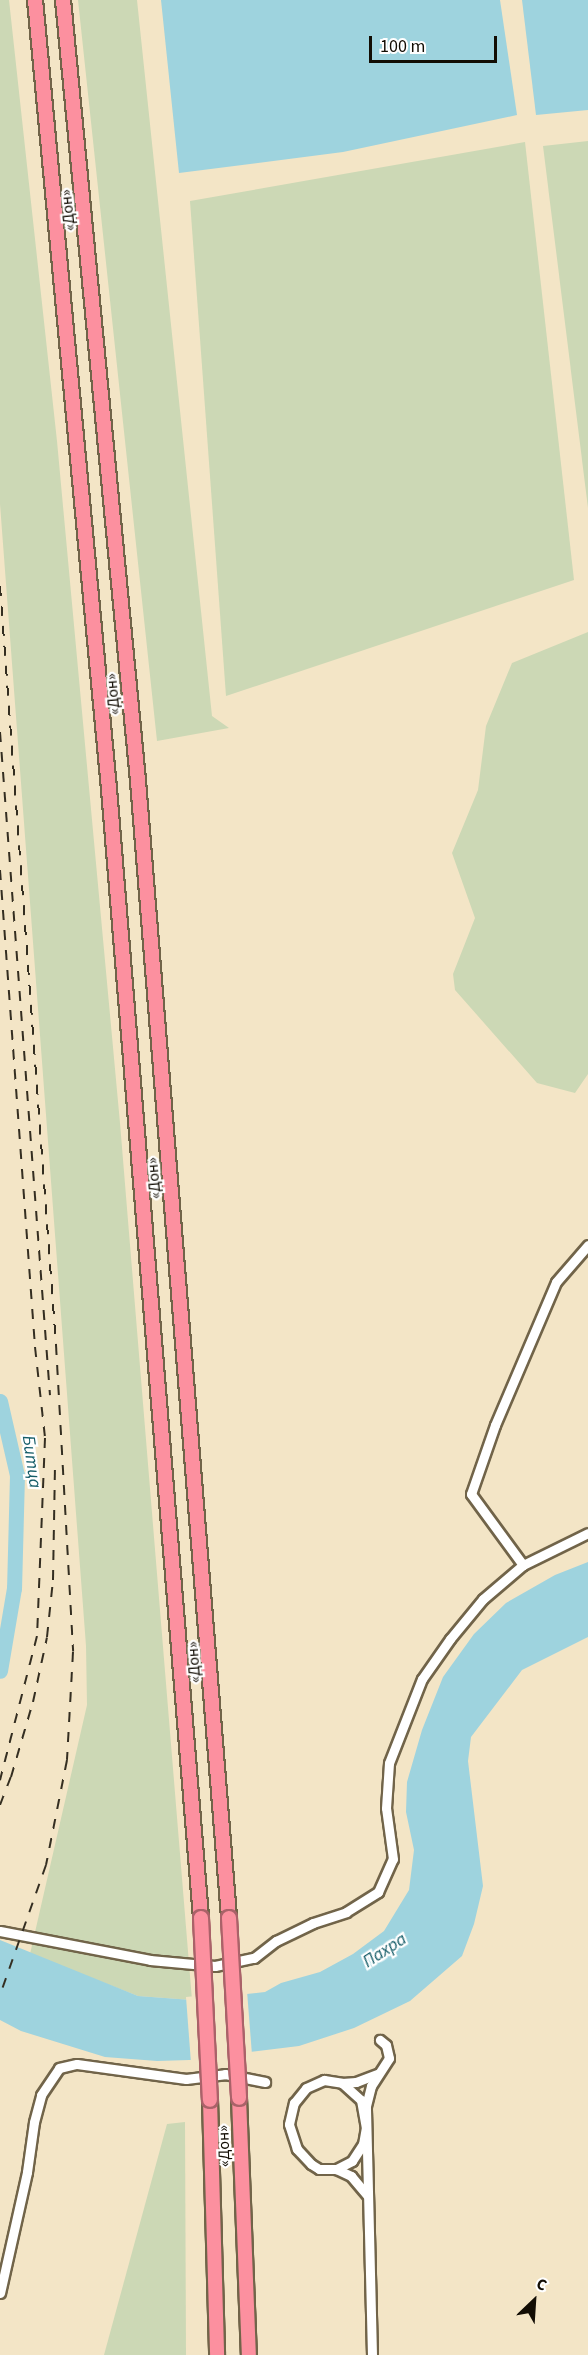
<!DOCTYPE html>
<html>
<head>
<meta charset="utf-8">
<style>
	body { margin:0 }
	#map { position:relative; width:588px; height:2355px; overflow:hidden; background:#f3e5c6; font-family:"Source Sans 3",sans-serif }
	div>[style] { position:absolute }
	.green>* { inset:0; background:#ccd8b5 }
	.water>* { inset:0; background:#9ed3de }
	.pier>* { inset:0; background:#f3e5c6 }
	.river>* { height:15px; margin:-7.5px; padding:0 7.5px; transform-origin:7.5px; border-radius:7.5px; background:#9ed3de }
	.roads { filter:drop-shadow(2px 0 #716449) drop-shadow(-2px 0 #716449) drop-shadow(0 2px #716449) drop-shadow(0 -2px #716449) }
	.minor>* { height:9px; margin:-4.5px; padding:0 4.5px; transform-origin:4.5px; border-radius:4.5px; background:#fff }
	.highway>* { height:14px; margin:-7px; padding:0 7px; transform-origin:7px; border-radius:7px; background:#fc909f }
	.rail>* { height:2px; margin-top:-1px; transform-origin:0; background:repeating-linear-gradient(90deg,#342e21 0 10px,transparent 0 20px) }
	.bridges { filter:drop-shadow(2px 0 #aa6269) drop-shadow(-2px 0 #aa6269) drop-shadow(0 2px #aa6269) drop-shadow(0 -2px #aa6269) }
	.highway-bridge>* { height:14px; margin:-7px; padding:0 7px; transform-origin:7px; border-radius:7px; background:#fc909f }
	span { translate:-50% -50%; white-space:nowrap; text-align:center; line-height:1.15; -webkit-text-stroke:4.5px #fff; paint-order:stroke }
	.street-label { font-size:16px; color:#120d04 }
	.water-label { font-size:18px; color:#145c68; font-style:italic }
	.north { position:absolute; left:504px; top:2271px; width:60px; height:60px; -webkit-text-stroke:4px #fff; paint-order:stroke; rotate:25deg; font-size:16px; font-weight:700; line-height:24px; text-align:center; color:#120d04 }
	.north::after { content:''; display:block; margin:auto; width:21px; height:27px; background:#120d04; clip-path:polygon(50% 0,100% 100%,50% 72%,0 100%) }
	.scale { position:absolute; left:369px; top:36px; width:128px; height:27px; box-sizing:border-box; border:3px solid #120d04; border-top:0; padding-left:8px; font-size:18px; line-height:21px; white-space:nowrap; color:#120d04; -webkit-text-stroke:4px #fff; paint-order:stroke }
</style>
</head>
<body>
<div id="map">
	<div class="green">
		<div style="clip-path:polygon(0 0,9px 0,57px 441px,120px 1123px,192px 2000px,138px 1996px,30px 1954px,87px 1705px,86px 1646px,0 504px)"></div>
		<div style="clip-path:polygon(78px 0,137px 0,212px 716px,229px 728px,157px 741px)"></div>
		<div style="clip-path:polygon(588px 141px,588px 508px,543px 146px)"></div>
		<div style="clip-path:polygon(525px 142px,574px 580px,226px 696px,190px 201px)"></div>
		<div style="clip-path:polygon(588px 632px,588px 1074px,575px 1093px,537px 1083px,455px 990px,453px 974px,475px 918px,452px 853px,478px 790px,486px 726px,512px 663px)"></div>
		<div style="clip-path:polygon(185px 2122px,186px 2355px,104px 2355px,167px 2124px)"></div>
	</div>
	<div class="water">
		<div style="clip-path:polygon(161px 0,500px 0,517px 115px,343px 152px,179px 173px)"></div>
		<div style="clip-path:polygon(522px 0,588px 0,588px 110px,536px 115px)"></div>
		<div style="clip-path:polygon(588px 1562px,588px 1637px,522px 1670px,471px 1737px,468px 1761px,483px 1886px,474px 1924px,462px 1956px,410px 2001px,354px 2028px,299px 2046px,241px 2053px,222px 2059px,157px 2061px,105px 2057px,21px 2031px,0 2020px,0 1940px,138px 1996px,192px 2000px,265px 1992px,281px 1983px,320px 1972px,353px 1954px,384px 1931px,409px 1890px,414px 1850px,406px 1812px,407px 1782px,422px 1730px,443px 1677px,474px 1634px,506px 1603px,555px 1575px)"></div>
	</div>
	<div class="pier">
		<div style="clip-path:polygon(247px 1991px,252px 2055px,222px 2062px,191px 2063px,186px 1997px)"></div>
	</div>
	<div class="river">
		<div style="left:0;top:1401px;width:76px;rotate:77.1deg"></div>
		<div style="left:17px;top:1475px;width:113px;rotate:91.5deg"></div>
		<div style="left:14px;top:1588px;width:84px;rotate:99.6deg"></div>
	</div>
	<div class="roads">
		<div class="minor">
			<div style="left:523px;top:1565px;width:72px;rotate:-26.2deg"></div>
			<div style="left:0;top:1931px;width:153px;rotate:10.9deg"></div>
			<div style="left:150px;top:1960px;width:65px;rotate:5.3deg"></div>
			<div style="left:215px;top:1966px;width:40px;rotate:-12deg"></div>
			<div style="left:254px;top:1958px;width:28px;rotate:-38deg"></div>
			<div style="left:276px;top:1941px;width:41px;rotate:-25.9deg"></div>
			<div style="left:313px;top:1923px;width:35px;rotate:-18deg"></div>
			<div style="left:346px;top:1912px;width:38px;rotate:-32deg"></div>
			<div style="left:378px;top:1892px;width:36px;rotate:-66deg"></div>
			<div style="left:393px;top:1859px;width:51px;rotate:-97.8deg"></div>
			<div style="left:386px;top:1808px;width:45px;rotate:-86.2deg"></div>
			<div style="left:389px;top:1763px;width:90px;rotate:-68.6deg"></div>
			<div style="left:422px;top:1679px;width:49px;rotate:-55deg"></div>
			<div style="left:450px;top:1639px;width:52px;rotate:-50.5deg"></div>
			<div style="left:483px;top:1599px;width:52px;rotate:-40.4deg"></div>
			<div style="left:523px;top:1565px;width:88px;rotate:-126.2deg"></div>
			<div style="left:471px;top:1494px;width:73px;rotate:-70.8deg"></div>
			<div style="left:495px;top:1425px;width:155px;rotate:-66.9deg"></div>
			<div style="left:556px;top:1282px;width:49px;rotate:-49.1deg"></div>
			<div style="left:324px;top:2080px;width:18px;rotate:9deg"></div>
			<div style="left:342px;top:2083px;width:25px;rotate:42deg"></div>
			<div style="left:361px;top:2100px;width:27px;rotate:80deg"></div>
			<div style="left:366px;top:2127px;width:17px;rotate:100deg"></div>
			<div style="left:363px;top:2144px;width:20px;rotate:123deg"></div>
			<div style="left:352px;top:2161px;width:18px;rotate:153deg"></div>
			<div style="left:336px;top:2169px;width:17px;rotate:180deg"></div>
			<div style="left:319px;top:2169px;width:9px;rotate:-148deg"></div>
			<div style="left:311px;top:2164px;width:21px;rotate:-133deg"></div>
			<div style="left:297px;top:2149px;width:26px;rotate:-108deg"></div>
			<div style="left:289px;top:2124px;width:22px;rotate:-77deg"></div>
			<div style="left:294px;top:2103px;width:19px;rotate:-51deg"></div>
			<div style="left:306px;top:2088px;width:20px;rotate:-24deg"></div>
			<div style="left:342px;top:2083px;width:14px;rotate:-4deg"></div>
			<div style="left:356px;top:2082px;width:22px;rotate:-21deg"></div>
			<div style="left:336px;top:2169px;width:17px;rotate:25deg"></div>
			<div style="left:351px;top:2176px;width:26px;rotate:50deg"></div>
			<div style="left:0;top:2293px;width:124px;rotate:-77.4deg"></div>
			<div style="left:27px;top:2172px;width:50px;rotate:-82deg"></div>
			<div style="left:34px;top:2122px;width:28px;rotate:-75deg"></div>
			<div style="left:41px;top:2095px;width:32px;rotate:-56deg"></div>
			<div style="left:59px;top:2068px;width:18px;rotate:-13deg"></div>
			<div style="left:77px;top:2064px;width:110px;rotate:7.8deg"></div>
			<div style="left:186px;top:2079px;width:39px;rotate:-7deg"></div>
			<div style="left:225px;top:2074px;width:41px;rotate:11.3deg"></div>
			<div style="left:372px;top:2355px;width:249px;rotate:-91.4deg"></div>
			<div style="left:366px;top:2106px;width:21px;rotate:-76deg"></div>
			<div style="left:371px;top:2086px;width:33px;rotate:-57deg"></div>
			<div style="left:389px;top:2058px;width:13px;rotate:-103deg"></div>
			<div style="left:386px;top:2045px;width:8px;rotate:-140deg"></div>
		</div>
		<div class="highway">
			<div style="left:35px;top:0;width:792px;rotate:84.64deg"></div>
			<div style="left:109px;top:789px;width:1133px;rotate:85.34deg"></div>
			<div style="left:63px;top:0;width:785px;rotate:84.51deg"></div>
			<div style="left:138px;top:781px;width:1141px;rotate:85.42deg"></div>
			<div style="left:239px;top:2098px;width:257px;rotate:87.8deg"></div>
			<div style="left:210px;top:2100px;width:255px;rotate:88.4deg"></div>
		</div>
	</div>
	<div class="rail">
		<div style="left:0;top:586px;width:761px;rotate:85.78deg"></div>
		<div style="left:56px;top:1345px;width:307px;rotate:86.8deg"></div>
		<div style="left:73px;top:1652px;width:108px;rotate:93.2deg"></div>
		<div style="left:67px;top:1760px;width:107px;rotate:101.3deg"></div>
		<div style="left:46px;top:1865px;width:138px;rotate:109.5deg"></div>
		<div style="left:0;top:732px;width:665px;rotate:85.69deg"></div>
		<div style="left:0;top:870px;width:478px;rotate:85.8deg"></div>
		<div style="left:35px;top:1347px;width:92px;rotate:83.7deg"></div>
		<div style="left:45px;top:1438px;width:198px;rotate:92.3deg"></div>
		<div style="left:37px;top:1636px;width:149px;rotate:104.4deg"></div>
		<div style="left:0;top:1805px;width:30px;rotate:-69deg"></div>
		<div style="left:11px;top:1777px;width:78px;rotate:-73.7deg"></div>
		<div style="left:33px;top:1702px;width:66px;rotate:-77.8deg"></div>
		<div style="left:47px;top:1637px;width:57px;rotate:-84deg"></div>
		<div style="left:53px;top:1580px;width:116px;rotate:-89deg"></div>
	</div>
	<div class="bridges">
		<div class="highway-bridge">
			<div style="left:201px;top:1918px;width:182px;rotate:87.2deg"></div>
			<div style="left:229px;top:1918px;width:180px;rotate:86.8deg"></div>
		</div>
	</div>
	<div class="street-label">
		<span style="left:68px;top:210px;rotate:-96deg">«Дон»</span>
		<span style="left:113px;top:694px;rotate:-95deg">«Дон»</span>
		<span style="left:154px;top:1178px;rotate:-95deg">«Дон»</span>
		<span style="left:194px;top:1662px;rotate:-94deg">«Дон»</span>
		<span style="left:224px;top:2146px;rotate:-92deg">«Дон»</span>
	</div>
	<div class="water-label">
		<span style="left:31px;top:1462px;rotate:82deg">Битца</span>
		<span style="left:385px;top:1951px;rotate:-33deg">Пахра</span>
	</div>
	<div class="north">С</div>
	<div class="scale">100 m</div>
</div>
</body>
</html>
